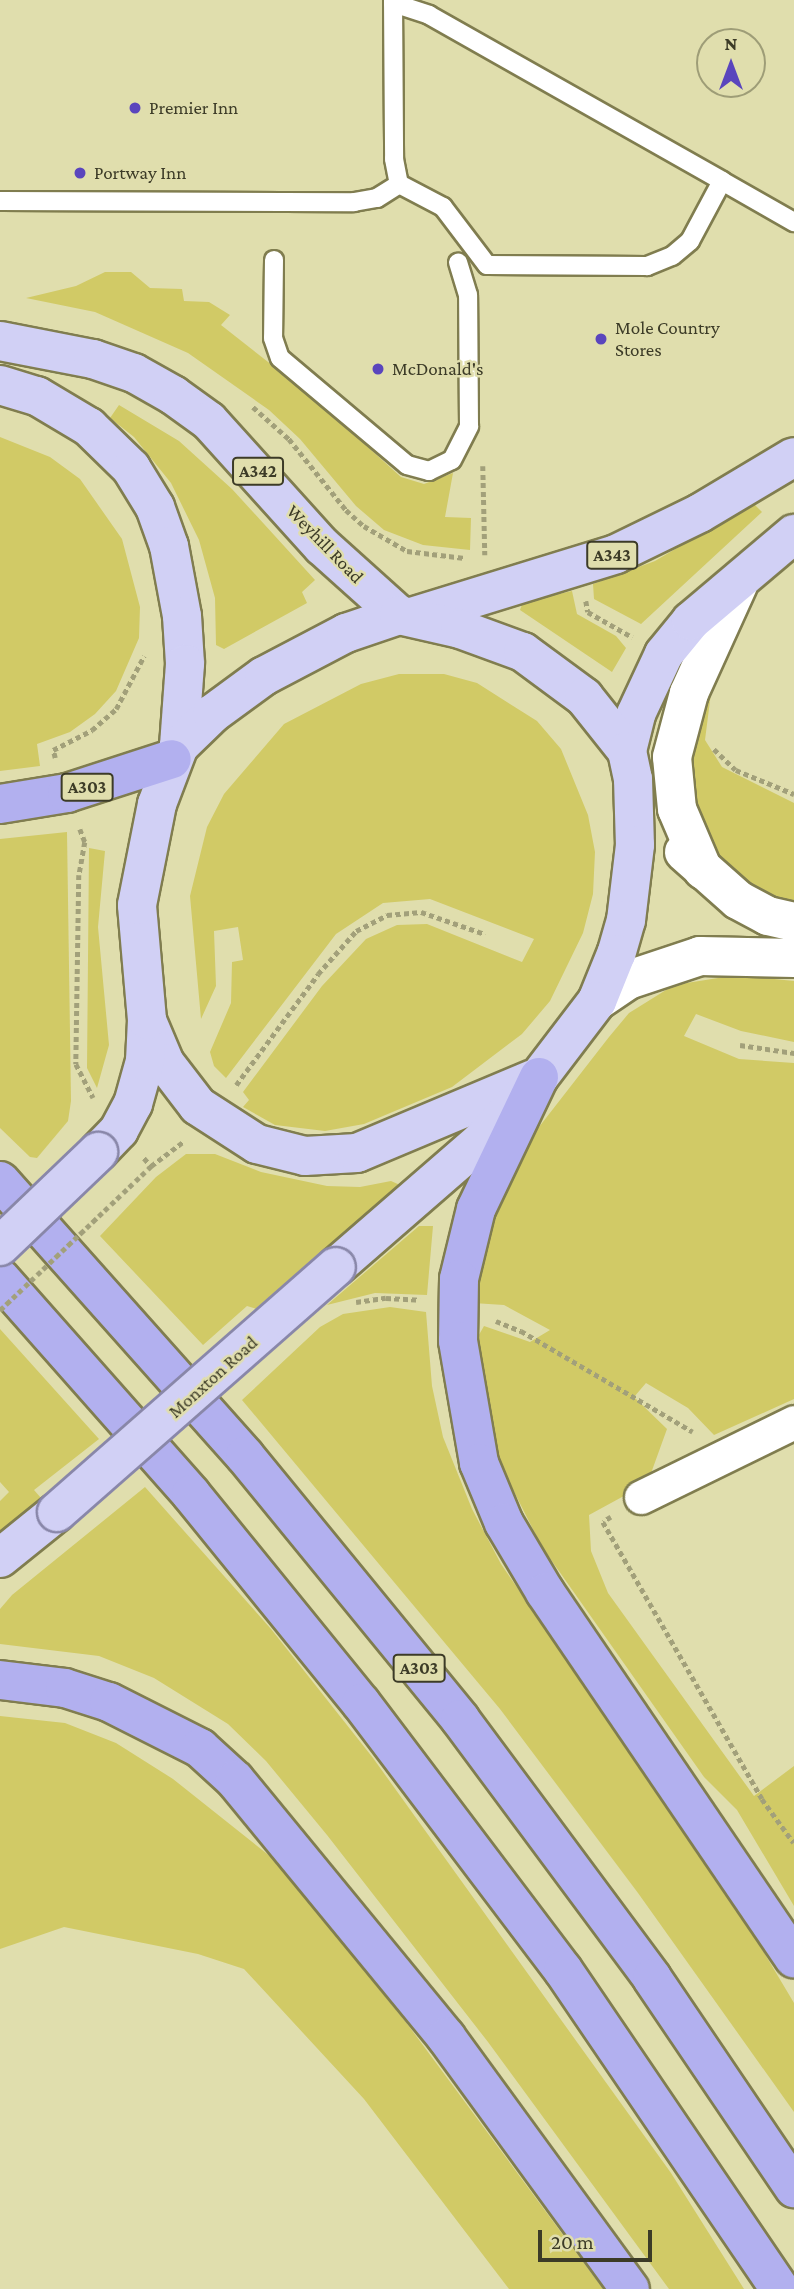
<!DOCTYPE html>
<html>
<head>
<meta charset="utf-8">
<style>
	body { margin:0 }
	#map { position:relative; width:794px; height:2289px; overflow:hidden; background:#e0dead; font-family:"Crimson Pro",serif }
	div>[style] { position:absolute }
	.green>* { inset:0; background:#d1ca66 }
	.path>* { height:4.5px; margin-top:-2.25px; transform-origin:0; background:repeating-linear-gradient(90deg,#a2a07a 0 5px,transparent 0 8.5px) }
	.roads { filter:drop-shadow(2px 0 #807d4f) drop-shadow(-2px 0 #807d4f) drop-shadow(0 2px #807d4f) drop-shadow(0 -2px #807d4f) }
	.lane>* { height:18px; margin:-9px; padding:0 9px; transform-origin:9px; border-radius:9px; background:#fff }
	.street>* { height:33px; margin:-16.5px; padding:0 16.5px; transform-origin:16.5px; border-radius:16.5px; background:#fff }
	.secondary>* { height:38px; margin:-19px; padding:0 19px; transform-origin:19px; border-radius:19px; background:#fff }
	.primary>* { height:38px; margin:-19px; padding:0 19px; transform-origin:19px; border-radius:19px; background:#d1d0f5 }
	.highway>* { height:38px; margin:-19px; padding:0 19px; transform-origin:19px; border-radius:19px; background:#b2b0ef }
	.path-bridge>* { height:4.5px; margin-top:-2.25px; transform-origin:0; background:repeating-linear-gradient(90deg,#a2a07a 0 5px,transparent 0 8.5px) }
	.bridges { filter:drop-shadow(2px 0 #8987a9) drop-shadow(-2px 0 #8987a9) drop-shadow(0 2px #8987a9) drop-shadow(0 -2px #8987a9) }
	.primary-bridge>* { height:38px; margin:-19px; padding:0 19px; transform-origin:19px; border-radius:19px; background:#d1d0f5 }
	.dots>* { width:19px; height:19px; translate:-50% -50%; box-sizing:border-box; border:4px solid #e0dead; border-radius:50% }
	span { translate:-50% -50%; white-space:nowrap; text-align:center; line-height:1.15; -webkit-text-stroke:5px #e0dead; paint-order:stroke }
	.shield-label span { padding:2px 5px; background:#e0dead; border:2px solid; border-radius:5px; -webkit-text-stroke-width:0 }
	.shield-label { font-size:18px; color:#3c3b27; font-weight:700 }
	.poi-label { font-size:19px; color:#3c3b27 }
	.left { translate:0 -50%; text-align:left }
	.street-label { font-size:19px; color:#3c3b27 }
	.north { position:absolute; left:696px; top:28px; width:70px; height:70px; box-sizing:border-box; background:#e0dead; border:2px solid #9e9d77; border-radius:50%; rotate:0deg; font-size:19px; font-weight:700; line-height:28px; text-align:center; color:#3c3b27 }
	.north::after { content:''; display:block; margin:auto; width:24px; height:32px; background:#5a45bd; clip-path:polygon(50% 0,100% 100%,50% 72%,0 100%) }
	.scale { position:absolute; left:538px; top:2230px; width:114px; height:32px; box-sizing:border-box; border:4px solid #3c3b27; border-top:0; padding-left:9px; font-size:21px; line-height:24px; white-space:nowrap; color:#3c3b27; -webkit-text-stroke:5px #e0dead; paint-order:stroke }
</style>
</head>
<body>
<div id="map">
	<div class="green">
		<div style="clip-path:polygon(105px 272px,131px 272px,150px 288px,182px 289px,184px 301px,209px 302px,230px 315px,221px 325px,309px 394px,401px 477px,424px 484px,453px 473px,445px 517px,471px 518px,470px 550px,423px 545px,384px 530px,356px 506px,300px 439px,269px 410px,188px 353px,95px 312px,26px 298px,76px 286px)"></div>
		<div style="clip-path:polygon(119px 405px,179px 441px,232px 489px,315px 580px,302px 592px,307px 603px,224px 649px,216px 645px,215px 598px,199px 540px,171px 483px,134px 437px,110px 418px)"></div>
		<div style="clip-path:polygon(0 437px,50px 457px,80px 479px,122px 539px,140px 607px,139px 638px,116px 691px,95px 714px,70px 732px,37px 744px,40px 766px,0 771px)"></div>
		<div style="clip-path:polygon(753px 503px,762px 512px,641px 624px,594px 599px,593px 584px,655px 561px)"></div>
		<div style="clip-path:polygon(572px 591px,577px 614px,616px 636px,626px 648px,612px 672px,520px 610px,523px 602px)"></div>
		<div style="clip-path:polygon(399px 674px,444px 674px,477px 683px,537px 721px,561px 749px,588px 815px,595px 852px,593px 894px,583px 933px,550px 1001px,522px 1034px,452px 1087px,364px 1124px,325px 1131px,275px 1125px,243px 1107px,249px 1100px,243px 1092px,322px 986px,366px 939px,397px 925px,427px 924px,522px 962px,534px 939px,430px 899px,383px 903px,336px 934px,226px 1078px,214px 1066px,210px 1052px,231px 1003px,232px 962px,243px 960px,238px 927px,214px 931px,216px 986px,201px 1019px,190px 896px,207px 827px,224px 794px,284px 724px,361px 684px)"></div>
		<div style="clip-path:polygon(701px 688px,711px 693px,705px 740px,722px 767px,794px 803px,794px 903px,762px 892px,721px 864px,684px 791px)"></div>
		<div style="clip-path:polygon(67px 832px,71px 1101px,68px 1121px,37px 1158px,30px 1157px,0 1128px,0 839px)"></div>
		<div style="clip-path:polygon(89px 848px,105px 851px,98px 927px,109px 1045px,97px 1088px,87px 1068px)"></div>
		<div style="clip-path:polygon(737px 975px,794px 981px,794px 1042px,741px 1031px,696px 1014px,684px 1036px,739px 1059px,794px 1063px,794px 1399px,714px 1435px,688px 1408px,646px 1383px,634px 1397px,667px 1429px,650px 1476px,644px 1485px,589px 1515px,591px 1551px,608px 1593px,754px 1796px,794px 1766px,794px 1906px,737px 1810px,704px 1777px,542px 1547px,497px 1458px,476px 1340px,484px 1326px,530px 1342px,550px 1330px,504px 1305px,473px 1303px,480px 1240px,511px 1163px,609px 1037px,629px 1013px,674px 985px)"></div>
		<div style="clip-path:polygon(186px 1154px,215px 1154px,261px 1172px,327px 1186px,360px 1187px,391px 1181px,400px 1185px,260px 1310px,247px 1306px,203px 1345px,100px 1236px,156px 1177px)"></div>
		<div style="clip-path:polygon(419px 1226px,433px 1226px,427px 1295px,375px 1293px,327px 1305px)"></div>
		<div style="clip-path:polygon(390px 1307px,426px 1312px,432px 1386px,443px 1437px,472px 1509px,501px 1564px,753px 1934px,794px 2003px,794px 2112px,638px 1893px,500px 1709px,242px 1400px,320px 1327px,343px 1314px)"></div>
		<div style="clip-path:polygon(0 1329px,99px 1439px,34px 1490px,41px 1498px,0 1531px,0 1501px,9px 1492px,0 1482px)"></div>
		<div style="clip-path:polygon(145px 1487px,271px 1629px,373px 1758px,671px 2173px,744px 2289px,669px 2289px,488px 2042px,327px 1835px,266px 1761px,228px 1724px,154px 1678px,99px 1656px,0 1644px,0 1609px,12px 1595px)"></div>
		<div style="clip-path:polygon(0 1716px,65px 1723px,116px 1743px,173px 1779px,276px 1861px,408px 2025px,603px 2289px,509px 2289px,364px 2099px,244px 1969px,198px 1954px,64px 1927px,0 1949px)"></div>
	</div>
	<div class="path">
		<div style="left:253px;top:407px;width:48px;rotate:41.6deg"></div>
		<div style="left:289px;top:439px;width:91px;rotate:51.2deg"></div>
		<div style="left:346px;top:510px;width:24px;rotate:42deg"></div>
		<div style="left:364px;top:526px;width:50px;rotate:30.2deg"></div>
		<div style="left:407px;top:551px;width:58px;rotate:6.9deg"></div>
		<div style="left:483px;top:466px;width:89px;rotate:88.7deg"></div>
		<div style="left:586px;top:601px;width:11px;rotate:80deg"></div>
		<div style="left:588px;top:612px;width:51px;rotate:29.6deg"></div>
		<div style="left:714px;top:749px;width:30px;rotate:44deg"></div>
		<div style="left:736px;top:770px;width:63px;rotate:22.5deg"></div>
		<div style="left:55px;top:758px;width:8px;rotate:-104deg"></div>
		<div style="left:53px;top:750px;width:44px;rotate:-27.1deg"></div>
		<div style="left:92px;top:730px;width:32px;rotate:-41deg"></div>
		<div style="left:116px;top:709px;width:60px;rotate:-62.2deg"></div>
		<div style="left:80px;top:829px;width:14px;rotate:69deg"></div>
		<div style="left:85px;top:842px;width:34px;rotate:100deg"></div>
		<div style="left:79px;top:875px;width:189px;rotate:90.9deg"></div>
		<div style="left:76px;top:1064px;width:38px;rotate:63deg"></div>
		<div style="left:740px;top:1045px;width:55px;rotate:8.4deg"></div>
		<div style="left:236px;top:1085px;width:138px;rotate:-53.5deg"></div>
		<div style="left:318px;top:974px;width:57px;rotate:-48.5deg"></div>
		<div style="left:356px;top:931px;width:35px;rotate:-27deg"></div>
		<div style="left:387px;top:915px;width:34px;rotate:-5deg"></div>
		<div style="left:421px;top:912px;width:68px;rotate:19deg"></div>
		<div style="left:144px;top:1158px;width:11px;rotate:49deg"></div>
		<div style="left:151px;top:1166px;width:40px;rotate:-37deg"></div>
		<div style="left:356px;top:1302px;width:30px;rotate:-8deg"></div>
		<div style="left:386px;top:1298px;width:34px;rotate:3deg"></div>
		<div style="left:496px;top:1321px;width:27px;rotate:22deg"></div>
		<div style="left:521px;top:1331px;width:199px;rotate:30.4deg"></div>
		<div style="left:611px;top:1517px;width:9px;rotate:148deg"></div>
		<div style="left:603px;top:1522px;width:319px;rotate:60.1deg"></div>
		<div style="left:762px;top:1799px;width:54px;rotate:54deg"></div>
	</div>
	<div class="roads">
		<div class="lane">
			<div style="left:393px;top:0;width:159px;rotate:89.6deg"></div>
			<div style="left:394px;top:159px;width:25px;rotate:79deg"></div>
			<div style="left:393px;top:3px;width:38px;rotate:18deg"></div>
			<div style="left:429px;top:15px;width:337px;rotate:29.5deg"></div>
			<div style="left:722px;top:181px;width:68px;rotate:118.1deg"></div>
			<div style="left:690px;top:241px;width:23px;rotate:140deg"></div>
			<div style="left:672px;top:256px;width:27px;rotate:158deg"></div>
			<div style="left:647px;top:266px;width:160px;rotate:-179.6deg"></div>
			<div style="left:487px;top:265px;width:73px;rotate:-127.2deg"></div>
			<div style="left:443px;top:207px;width:50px;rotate:-152.4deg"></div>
			<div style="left:722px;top:181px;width:83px;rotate:29.7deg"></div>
			<div style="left:0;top:201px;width:354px;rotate:0.2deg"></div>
			<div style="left:354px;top:202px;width:23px;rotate:-10deg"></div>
			<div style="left:377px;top:198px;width:26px;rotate:-32deg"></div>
			<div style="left:274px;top:260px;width:78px;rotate:90.7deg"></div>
			<div style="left:273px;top:338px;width:21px;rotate:71deg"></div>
			<div style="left:280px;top:358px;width:166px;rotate:40.1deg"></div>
			<div style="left:407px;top:465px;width:23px;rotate:15deg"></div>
			<div style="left:429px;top:471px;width:25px;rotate:-26deg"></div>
			<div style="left:452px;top:460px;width:38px;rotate:-63deg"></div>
			<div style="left:469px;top:426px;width:131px;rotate:-90.4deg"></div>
			<div style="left:468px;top:295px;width:34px;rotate:-107deg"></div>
		</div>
		<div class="street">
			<div style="left:641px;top:1497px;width:170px;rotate:-26.1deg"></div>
		</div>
		<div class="secondary">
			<div style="left:684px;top:852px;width:72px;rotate:41.6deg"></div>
			<div style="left:738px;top:900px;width:34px;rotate:28deg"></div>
			<div style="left:768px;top:916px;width:27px;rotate:13deg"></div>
			<div style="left:703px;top:870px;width:66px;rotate:-113.1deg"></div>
			<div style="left:677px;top:809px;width:52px;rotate:-95.5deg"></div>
			<div style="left:672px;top:757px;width:66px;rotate:-75.1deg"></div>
			<div style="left:689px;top:693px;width:119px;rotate:-65.6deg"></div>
			<div style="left:597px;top:1001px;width:37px;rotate:-34deg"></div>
			<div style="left:628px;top:980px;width:76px;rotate:-18.4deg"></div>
			<div style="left:700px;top:956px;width:94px;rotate:1.2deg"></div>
		</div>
		<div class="primary">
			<div style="left:0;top:341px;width:95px;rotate:11deg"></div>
			<div style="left:93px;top:359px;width:43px;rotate:18.9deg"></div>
			<div style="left:134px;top:373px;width:45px;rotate:29.4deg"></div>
			<div style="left:173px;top:395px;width:44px;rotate:35.8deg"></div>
			<div style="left:209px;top:421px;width:169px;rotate:47.9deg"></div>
			<div style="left:322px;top:546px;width:103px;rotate:41.9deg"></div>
			<div style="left:0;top:385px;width:39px;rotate:17deg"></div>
			<div style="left:37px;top:396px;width:61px;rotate:30.8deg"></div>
			<div style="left:89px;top:427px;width:59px;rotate:44.3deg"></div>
			<div style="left:131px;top:468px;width:46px;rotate:58.4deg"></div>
			<div style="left:155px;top:507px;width:41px;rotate:70.3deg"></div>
			<div style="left:169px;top:546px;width:71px;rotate:79.5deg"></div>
			<div style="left:182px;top:616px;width:48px;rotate:86.4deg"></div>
			<div style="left:185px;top:664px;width:82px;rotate:94.2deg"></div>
			<div style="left:415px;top:616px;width:210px;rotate:-17.1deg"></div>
			<div style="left:616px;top:554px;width:93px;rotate:-26deg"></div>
			<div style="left:700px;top:513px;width:109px;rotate:-30.8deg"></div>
			<div style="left:627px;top:751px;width:38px;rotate:-76deg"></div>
			<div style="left:636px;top:714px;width:66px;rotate:-65deg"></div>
			<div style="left:664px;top:654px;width:43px;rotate:-50.7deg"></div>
			<div style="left:691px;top:621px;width:135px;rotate:-40.2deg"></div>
			<div style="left:148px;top:1023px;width:43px;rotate:67deg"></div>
			<div style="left:165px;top:1063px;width:54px;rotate:52.5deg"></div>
			<div style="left:198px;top:1106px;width:70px;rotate:32.8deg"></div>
			<div style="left:257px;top:1144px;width:49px;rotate:14deg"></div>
			<div style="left:305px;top:1156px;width:52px;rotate:-3.3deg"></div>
			<div style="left:357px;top:1153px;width:191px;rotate:-22.8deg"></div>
			<div style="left:98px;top:1152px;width:30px;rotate:-46deg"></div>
			<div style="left:119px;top:1130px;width:30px;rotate:-62deg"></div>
			<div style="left:133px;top:1104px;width:45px;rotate:-74.4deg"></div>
			<div style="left:145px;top:1061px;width:41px;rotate:-87.2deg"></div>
			<div style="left:147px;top:1020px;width:115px;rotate:-95deg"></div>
			<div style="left:137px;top:905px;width:103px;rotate:-78.8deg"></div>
			<div style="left:157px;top:804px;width:62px;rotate:-69.2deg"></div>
			<div style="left:179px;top:746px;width:46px;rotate:-44.1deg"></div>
			<div style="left:212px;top:714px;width:64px;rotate:-36.2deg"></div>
			<div style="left:264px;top:676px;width:93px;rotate:-27.7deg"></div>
			<div style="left:346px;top:633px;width:56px;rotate:-18.8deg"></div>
			<div style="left:399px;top:615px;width:63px;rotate:12.9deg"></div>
			<div style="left:460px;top:629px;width:67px;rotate:20.1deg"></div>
			<div style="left:523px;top:652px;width:76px;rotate:36.4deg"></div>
			<div style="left:584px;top:697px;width:69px;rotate:51.5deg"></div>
			<div style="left:627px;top:751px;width:29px;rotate:78deg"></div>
			<div style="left:633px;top:779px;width:66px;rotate:88.3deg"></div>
			<div style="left:635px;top:845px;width:76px;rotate:96.8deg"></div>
			<div style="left:626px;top:920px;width:35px;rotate:106deg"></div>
			<div style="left:616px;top:954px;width:51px;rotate:112deg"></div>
			<div style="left:597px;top:1001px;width:96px;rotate:127.3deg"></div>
			<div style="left:539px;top:1077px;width:86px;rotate:132.2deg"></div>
			<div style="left:481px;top:1141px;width:192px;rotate:139deg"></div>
			<div style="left:0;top:1558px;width:73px;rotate:-38.9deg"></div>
		</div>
		<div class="highway">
			<div style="left:0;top:804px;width:68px;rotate:-9.3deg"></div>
			<div style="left:67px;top:793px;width:110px;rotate:-17.9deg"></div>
			<div style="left:539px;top:1077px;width:146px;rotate:115.5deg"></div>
			<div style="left:476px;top:1209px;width:72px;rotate:103.7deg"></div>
			<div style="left:459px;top:1279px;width:62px;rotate:90.9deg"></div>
			<div style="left:458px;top:1341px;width:124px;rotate:80.2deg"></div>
			<div style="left:479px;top:1463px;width:65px;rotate:67.4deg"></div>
			<div style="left:504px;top:1523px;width:80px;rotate:59.3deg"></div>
			<div style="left:545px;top:1592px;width:443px;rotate:55.8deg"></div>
			<div style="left:0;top:1181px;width:368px;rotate:48.3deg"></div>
			<div style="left:245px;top:1456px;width:340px;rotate:50.7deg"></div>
			<div style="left:460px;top:1719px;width:322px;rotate:53.4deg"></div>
			<div style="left:652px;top:1978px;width:254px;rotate:55.9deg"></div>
			<div style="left:0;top:1278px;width:288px;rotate:48.5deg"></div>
			<div style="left:191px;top:1494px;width:269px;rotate:50.9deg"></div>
			<div style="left:361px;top:1703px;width:335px;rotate:52.9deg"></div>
			<div style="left:563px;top:1970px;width:386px;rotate:55.8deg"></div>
			<div style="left:0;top:1680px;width:65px;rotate:7deg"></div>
			<div style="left:65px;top:1688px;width:46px;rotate:17.7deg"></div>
			<div style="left:109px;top:1702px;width:102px;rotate:26.8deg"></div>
			<div style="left:200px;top:1748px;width:47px;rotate:42.4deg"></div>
			<div style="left:235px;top:1780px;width:333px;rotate:50.6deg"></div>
			<div style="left:446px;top:2037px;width:312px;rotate:53.9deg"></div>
		</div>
	</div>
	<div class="path-bridge">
		<div style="left:0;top:1310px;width:209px;rotate:-43.6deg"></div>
	</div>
	<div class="bridges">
		<div class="primary-bridge">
			<div style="left:0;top:1246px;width:136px;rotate:-43.8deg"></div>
			<div style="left:57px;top:1512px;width:371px;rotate:-41.3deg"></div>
		</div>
	</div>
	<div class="dots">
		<div style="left:135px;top:108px;background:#5a45bd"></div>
		<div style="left:80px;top:173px;background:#5a45bd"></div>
		<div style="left:601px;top:339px;background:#5a45bd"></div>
		<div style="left:378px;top:369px;background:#5a45bd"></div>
	</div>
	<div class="shield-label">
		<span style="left:258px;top:471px">A342</span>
		<span style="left:612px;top:555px">A343</span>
		<span style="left:87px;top:787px">A303</span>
		<span style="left:419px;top:1668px">A303</span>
	</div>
	<div class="poi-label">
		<span class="left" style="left:149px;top:108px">Premier Inn</span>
		<span class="left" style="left:94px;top:173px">Portway Inn</span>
		<span class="left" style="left:615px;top:339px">Mole Country<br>Stores</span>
		<span class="left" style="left:392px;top:369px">McDonald's</span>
	</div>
	<div class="street-label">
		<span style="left:325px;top:544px;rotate:46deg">Weyhill Road</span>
		<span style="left:213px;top:1377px;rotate:-42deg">Monxton Road</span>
	</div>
	<div class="north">N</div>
	<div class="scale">20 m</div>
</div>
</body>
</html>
